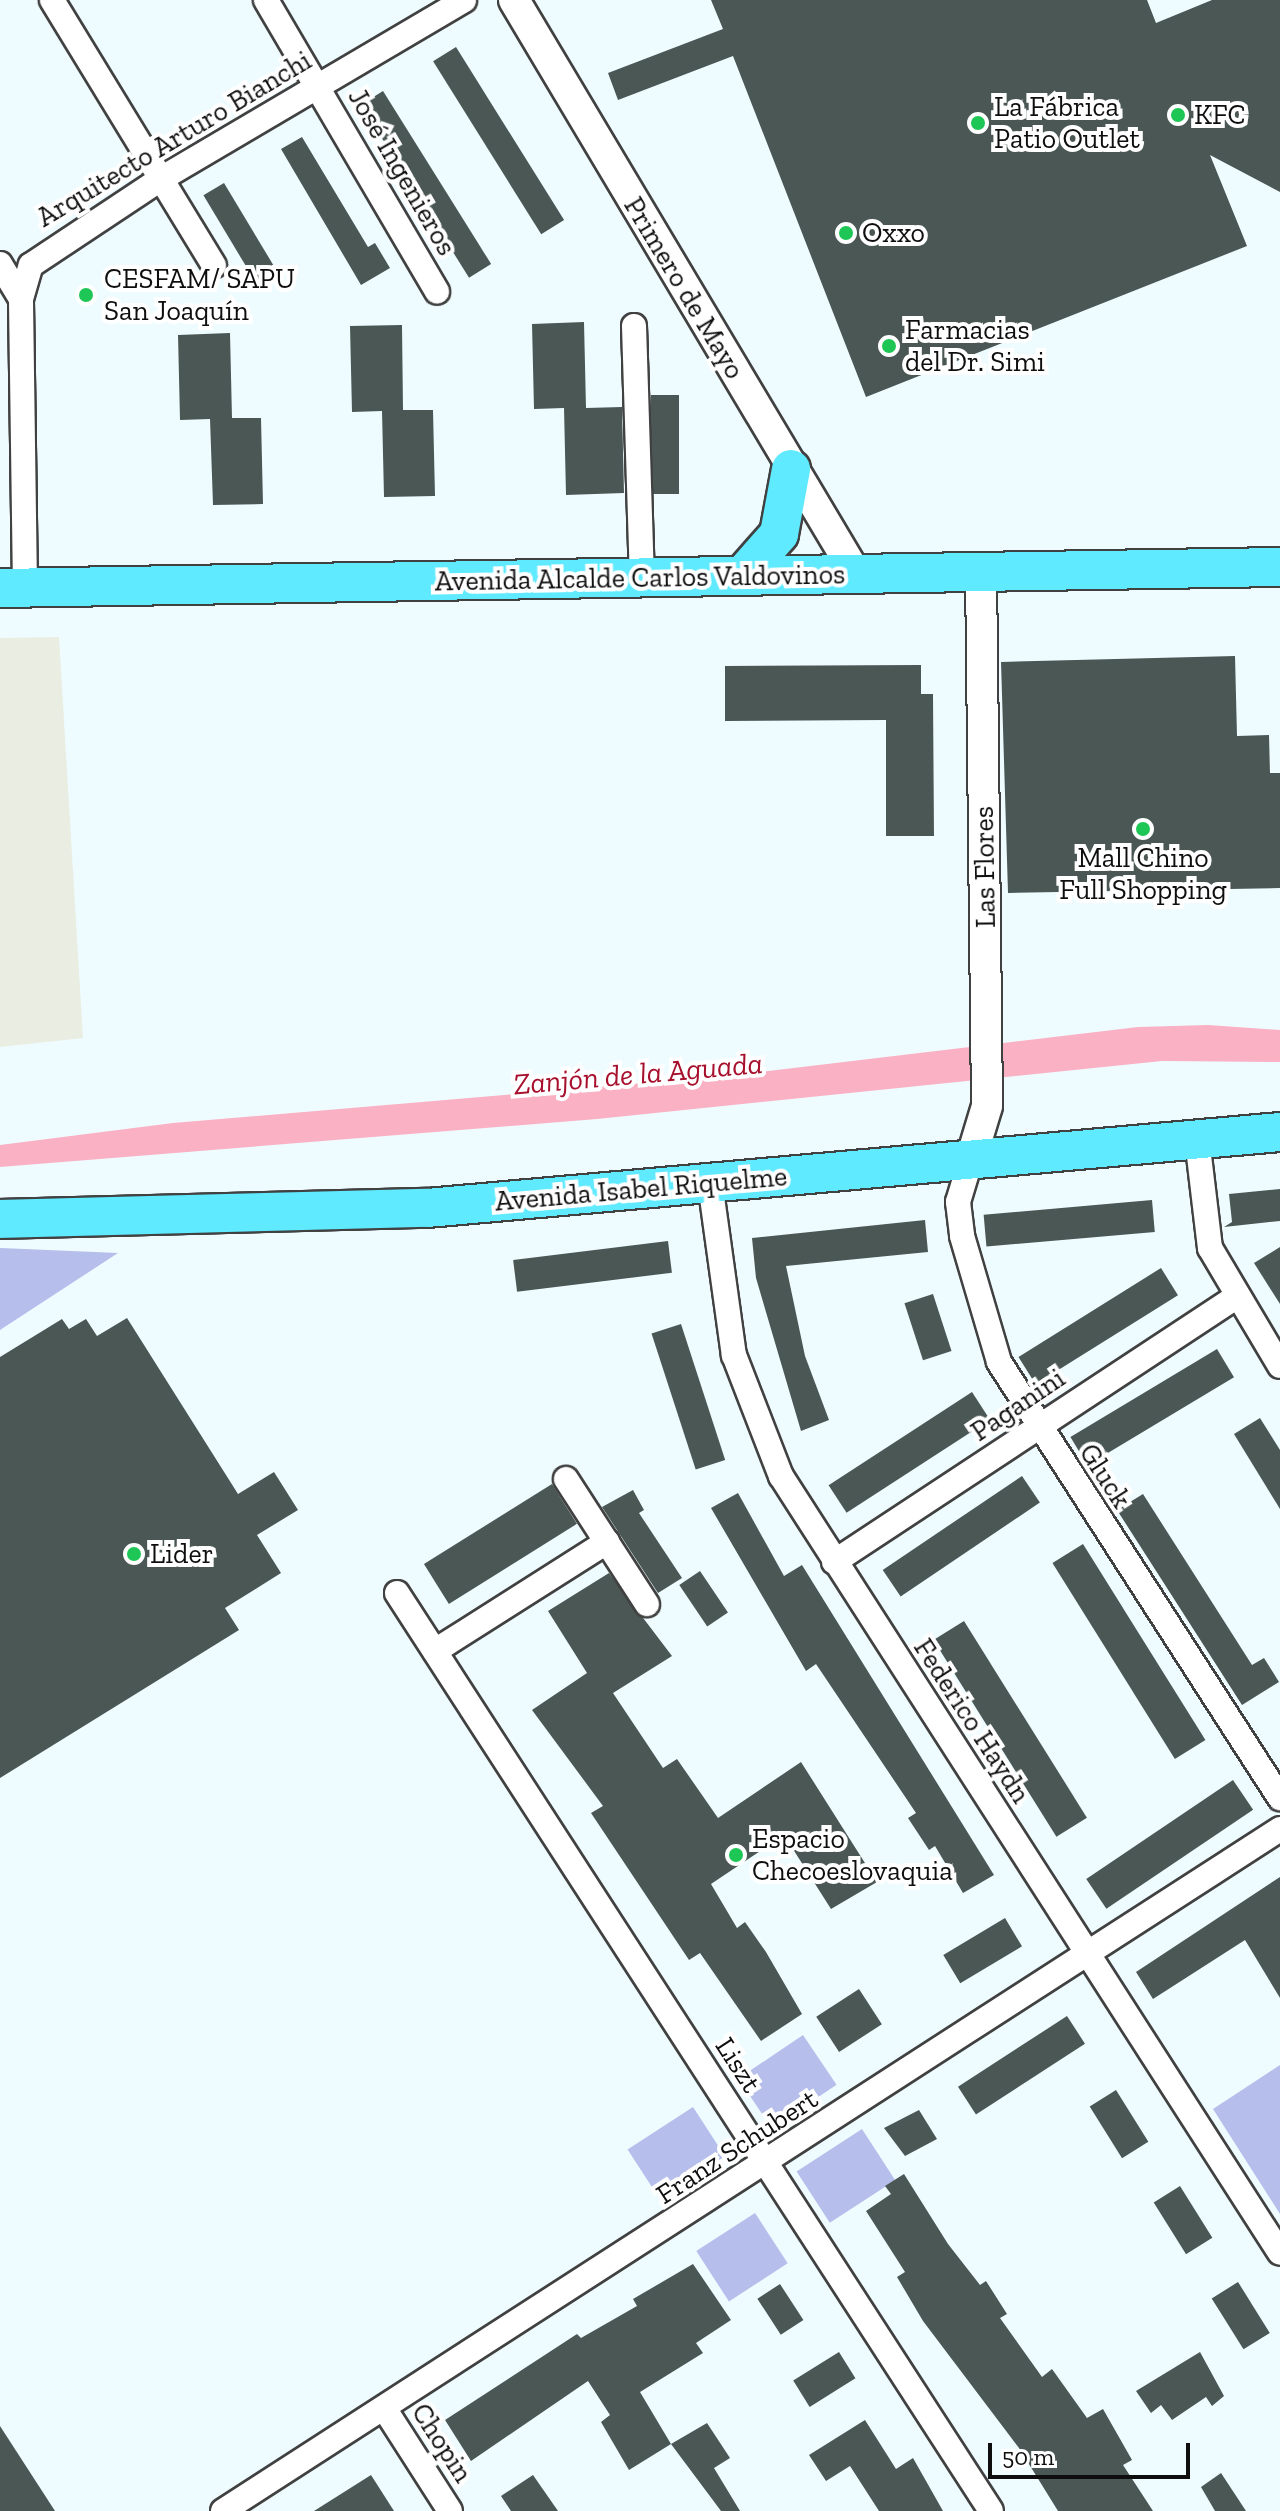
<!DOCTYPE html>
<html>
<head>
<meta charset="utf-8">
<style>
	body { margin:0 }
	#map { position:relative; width:1280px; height:2511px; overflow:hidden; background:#effcff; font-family:"Zilla Slab",serif }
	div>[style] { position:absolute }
	.industrial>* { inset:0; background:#eaede2 }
	.green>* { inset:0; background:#b6beec; transform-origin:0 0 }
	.water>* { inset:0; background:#f9b1c3 }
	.building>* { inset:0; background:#4a5754; transform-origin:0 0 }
	.roads { filter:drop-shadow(2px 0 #414141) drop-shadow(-2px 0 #414141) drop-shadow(0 2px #414141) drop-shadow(0 -2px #414141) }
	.minor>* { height:24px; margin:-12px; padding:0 12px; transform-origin:12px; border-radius:12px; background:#fff }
	.tertiary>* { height:30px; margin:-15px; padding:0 15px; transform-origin:15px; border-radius:15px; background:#fff }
	.primary>* { height:38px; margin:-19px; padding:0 19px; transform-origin:19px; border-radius:19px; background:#5feaff }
	.dots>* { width:22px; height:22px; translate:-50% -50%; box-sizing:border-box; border:4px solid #fff; border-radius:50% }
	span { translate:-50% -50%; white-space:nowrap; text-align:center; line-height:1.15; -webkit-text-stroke:8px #fff; paint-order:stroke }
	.poi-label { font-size:28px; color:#0e0e0e }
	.left { translate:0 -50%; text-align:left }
	.street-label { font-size:28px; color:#0e0e0e }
	.water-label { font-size:30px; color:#a7102c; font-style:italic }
	.scale { position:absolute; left:988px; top:2443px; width:202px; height:36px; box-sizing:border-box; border:4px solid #0e0e0e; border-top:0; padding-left:10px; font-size:24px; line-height:28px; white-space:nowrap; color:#0e0e0e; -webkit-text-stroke:6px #fff; paint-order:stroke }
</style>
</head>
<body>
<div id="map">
	<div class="industrial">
		<div style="clip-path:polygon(59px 637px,83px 1038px,0 1047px,0 638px)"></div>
	</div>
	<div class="green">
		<div style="clip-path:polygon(0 1248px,1px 1248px,118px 1253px,0 1330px)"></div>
		<div style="left:803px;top:2035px;width:60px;height:78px;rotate:56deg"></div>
		<div style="clip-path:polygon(1280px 2065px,1280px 2214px,1213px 2109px)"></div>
		<div style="left:693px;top:2107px;width:59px;height:78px;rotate:57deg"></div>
		<div style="left:862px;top:2129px;width:61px;height:78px;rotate:57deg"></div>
		<div style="left:755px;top:2213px;width:60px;height:70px;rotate:57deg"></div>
	</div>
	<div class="water">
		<div style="clip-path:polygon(1208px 1025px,1280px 1030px,1280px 1062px,1162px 1061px,597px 1119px,0 1167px,0 1145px,173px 1123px,727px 1076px,1138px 1027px)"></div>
	</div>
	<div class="building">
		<div style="clip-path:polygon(711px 0,1147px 0,1156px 23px,1212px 0,1280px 0,1280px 192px,1210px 155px,1247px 246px,866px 397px,733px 56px,618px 100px,608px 73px,723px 29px)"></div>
		<div style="left:456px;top:47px;width:204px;height:27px;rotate:58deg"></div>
		<div style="left:383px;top:91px;width:204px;height:26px;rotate:58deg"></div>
		<div style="clip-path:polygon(302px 137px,368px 247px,375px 243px,390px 268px,361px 285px,281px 149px)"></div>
		<div style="left:224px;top:183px;width:109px;height:24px;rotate:59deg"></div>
		<div style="clip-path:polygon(584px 322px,586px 408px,622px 407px,624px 493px,566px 495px,564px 408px,534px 409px,532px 324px)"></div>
		<div style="clip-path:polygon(402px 325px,403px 410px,433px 410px,435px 496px,384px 497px,382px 411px,352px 412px,350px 326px)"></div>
		<div style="clip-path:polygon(230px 333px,232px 418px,261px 418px,263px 504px,213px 505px,210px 419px,180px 420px,178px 335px)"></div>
		<div style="left:651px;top:395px;width:28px;height:99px"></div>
		<div style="clip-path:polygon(1235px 656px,1237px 736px,1269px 735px,1270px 773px,1280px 773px,1280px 888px,1008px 893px,1001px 662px)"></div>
		<div style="clip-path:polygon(921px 665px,921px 694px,933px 694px,934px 836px,886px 836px,886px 720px,725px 721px,725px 666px)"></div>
		<div style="clip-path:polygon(1280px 1189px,1280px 1221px,1224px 1227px,1232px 1222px,1229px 1194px)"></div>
		<div style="left:1152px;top:1200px;width:32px;height:169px;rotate:85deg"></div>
		<div style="clip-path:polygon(925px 1220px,928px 1252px,786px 1266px,805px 1356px,829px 1420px,801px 1431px,756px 1278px,752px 1238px)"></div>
		<div style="left:668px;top:1241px;width:32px;height:156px;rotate:83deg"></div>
		<div style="clip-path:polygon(1280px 1247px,1280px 1304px,1254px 1263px)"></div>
		<div style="left:1161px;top:1268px;width:32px;height:168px;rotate:58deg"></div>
		<div style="left:933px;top:1294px;width:60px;height:30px;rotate:72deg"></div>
		<div style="clip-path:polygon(127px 1318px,238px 1494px,274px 1472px,298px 1510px,257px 1535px,281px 1573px,225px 1608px,239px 1630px,0 1778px,0 1357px,62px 1319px,69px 1329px,86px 1319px,97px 1336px)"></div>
		<div style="left:681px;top:1324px;width:143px;height:31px;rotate:72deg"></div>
		<div style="left:1217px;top:1349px;width:33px;height:171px;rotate:59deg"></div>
		<div style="left:972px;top:1392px;width:33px;height:171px;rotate:57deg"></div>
		<div style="clip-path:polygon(1260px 1418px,1280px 1450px,1280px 1509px,1234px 1434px)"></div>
		<div style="left:1022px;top:1476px;width:32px;height:168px;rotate:56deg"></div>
		<div style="left:552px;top:1484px;width:47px;height:151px;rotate:58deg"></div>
		<div style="clip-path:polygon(633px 1490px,644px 1510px,639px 1513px,682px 1578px,658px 1593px,602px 1507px)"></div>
		<div style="clip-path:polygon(738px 1493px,784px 1576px,802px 1565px,994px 1875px,963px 1893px,935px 1846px,929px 1850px,908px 1818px,916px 1813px,816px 1664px,806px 1671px,711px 1508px)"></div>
		<div style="clip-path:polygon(1143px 1494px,1252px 1665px,1264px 1658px,1279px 1682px,1242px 1705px,1117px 1510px)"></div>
		<div style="left:1083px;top:1544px;width:231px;height:36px;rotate:58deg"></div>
		<div style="left:700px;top:1571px;width:50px;height:25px;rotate:56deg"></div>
		<div style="clip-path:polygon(609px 1573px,672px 1656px,613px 1693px,663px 1768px,677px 1759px,718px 1818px,801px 1762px,877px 1882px,831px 1909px,784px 1835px,711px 1884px,737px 1928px,745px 1922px,766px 1952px,802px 2014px,761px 2041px,700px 1953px,689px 1960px,591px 1813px,603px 1806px,532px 1710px,587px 1673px,548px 1611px)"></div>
		<div style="left:964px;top:1621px;width:232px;height:36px;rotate:58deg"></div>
		<div style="left:1233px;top:1780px;width:36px;height:177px;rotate:56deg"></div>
		<div style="clip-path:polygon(1280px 1877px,1280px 1998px,1245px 1940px,1153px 1999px,1136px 1972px)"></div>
		<div style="left:1005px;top:1918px;width:33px;height:72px;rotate:59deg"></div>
		<div style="left:859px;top:1989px;width:42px;height:51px;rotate:57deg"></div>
		<div style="left:1067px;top:2016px;width:33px;height:130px;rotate:57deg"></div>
		<div style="left:1116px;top:2090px;width:61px;height:31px;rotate:58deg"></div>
		<div style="clip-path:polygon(919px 2110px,937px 2139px,905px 2156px,884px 2128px)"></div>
		<div style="clip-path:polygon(904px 2174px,948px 2244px,980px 2285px,986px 2281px,1007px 2314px,1000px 2318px,1042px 2377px,1052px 2369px,1087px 2418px,1103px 2409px,1132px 2460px,1123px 2465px,1153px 2511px,1058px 2511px,1019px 2448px,923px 2321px,897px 2277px,905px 2272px,866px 2211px,891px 2194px,885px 2186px)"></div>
		<div style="left:1180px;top:2186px;width:61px;height:31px;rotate:58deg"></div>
		<div style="clip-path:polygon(693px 2264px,731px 2320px,696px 2343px,703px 2353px,640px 2392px,671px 2444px,629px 2470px,601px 2422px,610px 2415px,588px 2381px,471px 2461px,445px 2420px,577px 2334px,581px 2338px,637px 2306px,633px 2299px)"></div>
		<div style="left:1238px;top:2282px;width:60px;height:31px;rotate:58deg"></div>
		<div style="left:780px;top:2284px;width:43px;height:27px;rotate:57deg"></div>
		<div style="left:839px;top:2352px;width:31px;height:54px;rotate:58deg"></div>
		<div style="clip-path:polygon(1200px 2352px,1224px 2396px,1212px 2406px,1206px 2397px,1172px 2420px,1161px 2405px,1151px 2413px,1136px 2391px)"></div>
		<div style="clip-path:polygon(865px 2420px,896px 2469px,913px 2458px,943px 2511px,879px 2511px,850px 2466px,826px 2481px,809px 2455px)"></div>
		<div style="clip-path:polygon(707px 2423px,730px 2458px,714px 2468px,740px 2511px,721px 2511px,671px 2444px)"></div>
		<div style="clip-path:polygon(0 2426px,55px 2511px,0 2511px)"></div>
		<div style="clip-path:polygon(1221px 2473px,1246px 2511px,1215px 2511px,1201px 2487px)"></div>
		<div style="clip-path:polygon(371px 2475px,394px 2511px,314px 2511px)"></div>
		<div style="clip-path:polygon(533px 2475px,558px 2511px,511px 2511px,501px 2496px)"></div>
	</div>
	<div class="roads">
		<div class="minor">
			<div style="left:52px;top:0;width:311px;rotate:58.6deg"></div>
			<div style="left:266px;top:0;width:338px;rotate:59.6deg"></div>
			<div style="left:0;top:264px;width:41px;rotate:59deg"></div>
			<div style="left:634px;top:326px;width:251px;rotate:88.2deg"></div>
			<div style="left:25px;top:588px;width:289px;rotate:-90.8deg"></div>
			<div style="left:21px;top:299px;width:35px;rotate:-74deg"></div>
			<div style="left:31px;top:265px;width:154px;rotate:-33.6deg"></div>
			<div style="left:159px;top:180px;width:354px;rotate:-30.5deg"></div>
			<div style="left:1197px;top:1139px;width:110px;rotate:83.2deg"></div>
			<div style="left:1210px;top:1248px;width:137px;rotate:59.3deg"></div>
			<div style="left:971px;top:1159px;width:45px;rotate:106.8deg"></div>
			<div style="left:958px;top:1202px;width:34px;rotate:83deg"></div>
			<div style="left:962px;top:1236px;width:131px;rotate:73.6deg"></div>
			<div style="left:999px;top:1362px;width:519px;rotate:57.2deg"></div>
			<div style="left:710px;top:1183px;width:174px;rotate:82.1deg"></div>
			<div style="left:734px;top:1355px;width:130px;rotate:68.8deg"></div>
			<div style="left:781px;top:1476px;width:923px;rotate:57.29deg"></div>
			<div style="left:566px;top:1479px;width:149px;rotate:57.1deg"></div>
			<div style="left:834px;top:1562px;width:481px;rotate:-33.4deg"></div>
			<div style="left:397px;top:1593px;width:1093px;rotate:57.09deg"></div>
			<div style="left:435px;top:1651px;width:204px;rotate:-32.4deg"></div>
			<div style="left:384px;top:2408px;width:122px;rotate:57.3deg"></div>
			<div style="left:223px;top:2511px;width:1258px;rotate:-32.83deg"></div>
		</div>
		<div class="tertiary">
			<div style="left:514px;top:0;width:668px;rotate:59.21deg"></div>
			<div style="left:971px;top:1159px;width:55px;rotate:-73.2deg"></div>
			<div style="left:987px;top:1106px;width:534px;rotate:-90.64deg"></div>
		</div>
		<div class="primary">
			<div style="left:742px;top:576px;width:56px;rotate:-48.6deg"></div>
			<div style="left:779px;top:534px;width:66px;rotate:-79.5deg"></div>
			<div style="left:0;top:588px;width:1280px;rotate:-0.94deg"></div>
			<div style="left:0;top:1219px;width:427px;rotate:-1.5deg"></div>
			<div style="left:427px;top:1208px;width:856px;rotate:-5.09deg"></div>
		</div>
	</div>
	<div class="dots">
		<div style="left:1178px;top:115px;background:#1ec656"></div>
		<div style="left:978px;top:123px;background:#1ec656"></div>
		<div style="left:846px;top:233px;background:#1ec656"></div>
		<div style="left:86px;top:295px;background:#1ec656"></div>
		<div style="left:889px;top:346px;background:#1ec656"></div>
		<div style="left:1143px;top:829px;background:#1ec656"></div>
		<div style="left:134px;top:1554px;background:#1ec656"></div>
		<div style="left:736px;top:1855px;background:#1ec656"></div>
	</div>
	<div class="poi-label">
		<span class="left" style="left:994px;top:123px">La Fábrica<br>Patio Outlet</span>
		<span class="left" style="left:1194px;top:115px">KFC</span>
		<span class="left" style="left:862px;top:233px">Oxxo</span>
		<span class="left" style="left:104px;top:295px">CESFAM/ SAPU<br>San Joaquín</span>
		<span class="left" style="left:905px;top:346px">Farmacias<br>del Dr. Simi</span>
		<span style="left:1143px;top:874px">Mall Chino<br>Full Shopping</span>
		<span class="left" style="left:150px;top:1554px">Lider</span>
		<span class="left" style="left:752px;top:1855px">Espacio<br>Checoeslovaquia</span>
	</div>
	<div class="street-label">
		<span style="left:174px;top:139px;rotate:-31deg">Arquitecto Arturo Bianchi</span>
		<span style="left:402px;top:172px;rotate:60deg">José Ingenieros</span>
		<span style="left:684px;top:288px;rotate:59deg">Primero de Mayo</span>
		<span style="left:640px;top:578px;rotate:-1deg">Avenida Alcalde Carlos Valdovinos</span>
		<span style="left:985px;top:867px;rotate:-91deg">Las Flores</span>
		<span style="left:641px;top:1189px;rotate:-5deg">Avenida Isabel Riquelme</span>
		<span style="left:1018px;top:1405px;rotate:-34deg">Paganini</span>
		<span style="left:1105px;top:1476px;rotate:57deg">Gluck</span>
		<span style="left:972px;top:1721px;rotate:57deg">Federico Haydn</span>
		<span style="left:738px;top:2065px;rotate:57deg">Liszt</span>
		<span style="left:737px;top:2147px;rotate:-33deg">Franz Schubert</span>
		<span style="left:442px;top:2443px;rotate:57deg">Chopin</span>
	</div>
	<div class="water-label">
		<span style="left:638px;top:1074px;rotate:-5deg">Zanjón de la Aguada</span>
	</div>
	<div class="scale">50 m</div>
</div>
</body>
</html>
